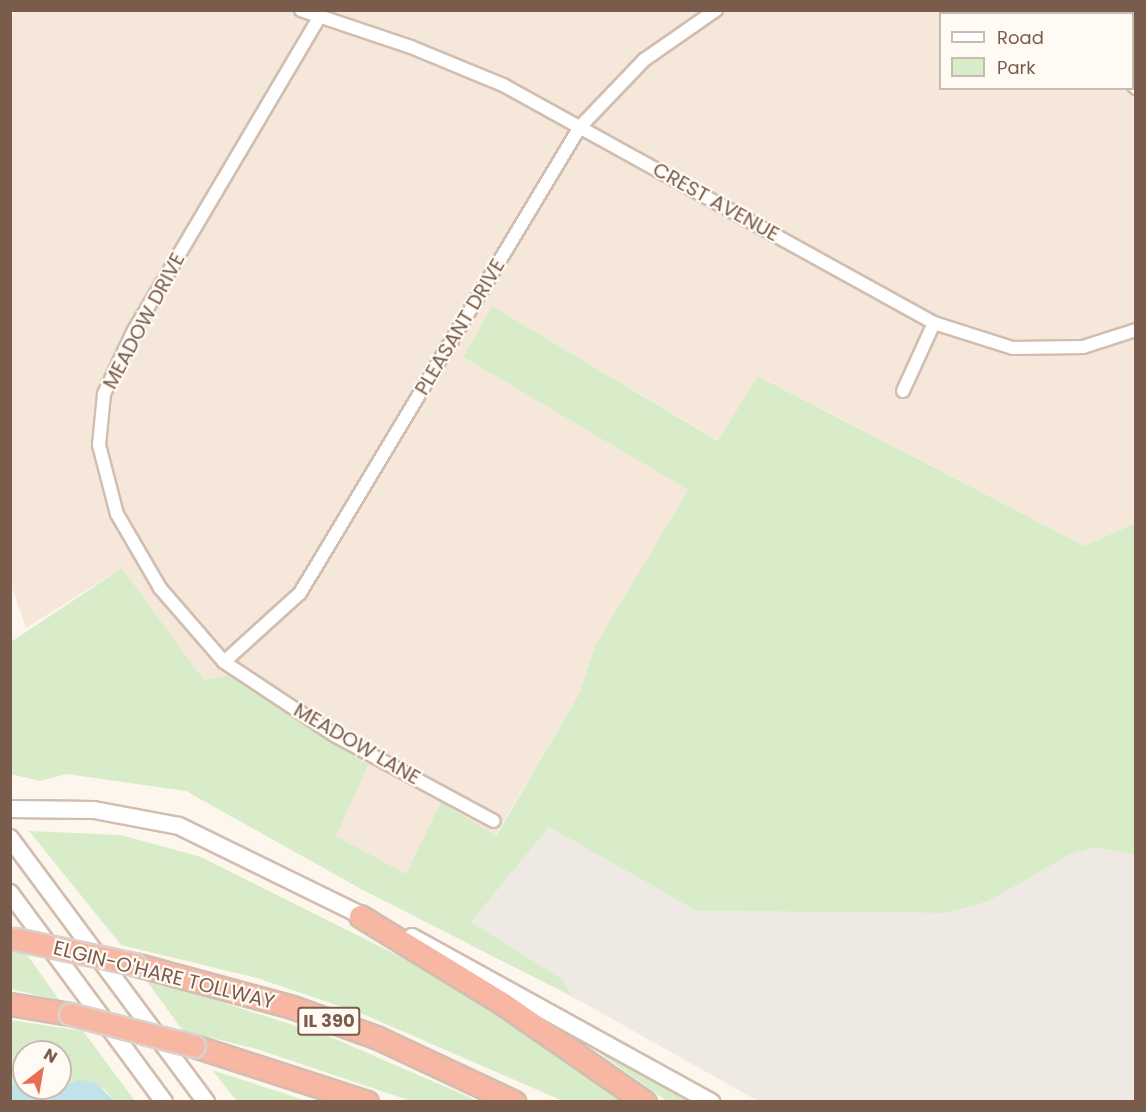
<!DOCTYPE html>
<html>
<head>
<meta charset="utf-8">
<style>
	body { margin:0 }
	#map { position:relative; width:1146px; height:1112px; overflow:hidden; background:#fdf6ec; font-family:Poppins,sans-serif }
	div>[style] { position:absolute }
	.residential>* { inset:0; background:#f5e8da }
	.industrial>* { inset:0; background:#efe9e4 }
	.green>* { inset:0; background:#d8ecc9 }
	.water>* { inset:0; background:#bfe3e8 }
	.roads { filter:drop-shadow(2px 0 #d1beb0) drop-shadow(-2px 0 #d1beb0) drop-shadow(0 2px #d1beb0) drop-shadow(0 -2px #d1beb0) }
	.minor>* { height:12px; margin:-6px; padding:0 6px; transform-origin:6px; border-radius:6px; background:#fff }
	.secondary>* { height:16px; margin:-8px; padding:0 8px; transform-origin:8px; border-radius:8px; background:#fff }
	.motorway>* { height:21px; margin:-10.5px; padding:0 10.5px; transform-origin:10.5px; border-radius:10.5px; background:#f7b7a3 }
	.bridges { filter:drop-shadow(2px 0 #dad1cd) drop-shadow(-2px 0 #dad1cd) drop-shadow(0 2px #dad1cd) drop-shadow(0 -2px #dad1cd) }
	.motorway-bridge>* { height:21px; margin:-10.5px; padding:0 10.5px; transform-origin:10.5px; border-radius:10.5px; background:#f7b7a3 }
	span { translate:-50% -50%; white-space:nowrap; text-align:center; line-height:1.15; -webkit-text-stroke:4.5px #fffaf3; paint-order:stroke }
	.shield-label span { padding:2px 4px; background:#fffaf3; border:2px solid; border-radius:4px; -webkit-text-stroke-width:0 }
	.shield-label { font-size:18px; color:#7a5c4d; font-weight:700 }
	.street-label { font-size:20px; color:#7a5c4d }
	.frame { position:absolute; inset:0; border:12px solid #7a5c4d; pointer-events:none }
	.legend { position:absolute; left:939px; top:12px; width:195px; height:78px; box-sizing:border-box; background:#fffaf3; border:2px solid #cabbb1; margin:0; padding:8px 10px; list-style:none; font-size:18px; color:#7a5c4d }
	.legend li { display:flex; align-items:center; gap:12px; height:30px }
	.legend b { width:30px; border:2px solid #cabbb1 }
	.north { position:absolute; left:12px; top:1040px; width:60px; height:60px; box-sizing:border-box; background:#fffaf3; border:2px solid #cabbb1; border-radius:50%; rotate:31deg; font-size:16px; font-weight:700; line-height:24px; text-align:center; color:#7a5c4d }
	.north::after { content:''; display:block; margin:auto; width:21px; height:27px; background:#e76f51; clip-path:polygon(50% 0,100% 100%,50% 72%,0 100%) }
</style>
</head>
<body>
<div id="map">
	<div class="residential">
		<div style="clip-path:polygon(evenodd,15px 11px,1135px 11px,1135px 523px,1085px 546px,759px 376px,719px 441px,492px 306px,463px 357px,688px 490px,595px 646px,579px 694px,495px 836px,406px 874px,336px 836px,204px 680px,122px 568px,26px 628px,11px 585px,10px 20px,15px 11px,940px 14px,1132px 14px,1132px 88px,940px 88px,940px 14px)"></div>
	</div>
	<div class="industrial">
		<div style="clip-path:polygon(549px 827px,697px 911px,947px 913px,989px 901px,1069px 855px,1095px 847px,1136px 855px,1135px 1101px,758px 1101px,573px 997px,562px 979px,471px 922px)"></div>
	</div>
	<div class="green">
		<div style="clip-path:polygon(492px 306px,718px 441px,758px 376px,1085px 546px,1135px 523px,1135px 855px,1095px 847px,1069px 855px,989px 901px,947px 913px,697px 911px,549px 827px,471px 922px,562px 979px,573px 997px,361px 889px,186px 791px,67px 774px,39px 781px,11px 774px,11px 642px,122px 568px,204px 680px,230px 675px,368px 765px,336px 836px,406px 874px,441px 802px,496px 836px,579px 694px,595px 646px,688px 490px,463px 357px)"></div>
		<div style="clip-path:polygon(29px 831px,121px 835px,201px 857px,417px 965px,502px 1015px,627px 1101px,563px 1101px,363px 1014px,257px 978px,121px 945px)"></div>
		<div style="clip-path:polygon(11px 950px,25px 952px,60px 1001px,11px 989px)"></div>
		<div style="clip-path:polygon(144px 977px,333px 1038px,478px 1101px,411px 1101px,257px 1049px,183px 1031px)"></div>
		<div style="clip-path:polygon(10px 1020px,83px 1031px,135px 1101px,115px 1101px,104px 1089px,60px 1086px,60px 1052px,24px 1052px,24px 1085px,11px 1084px)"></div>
		<div style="clip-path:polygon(560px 1025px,687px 1101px,667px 1101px)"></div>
		<div style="clip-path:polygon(212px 1070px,307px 1101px,237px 1101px)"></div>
	</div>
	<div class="water">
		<div style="clip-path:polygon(80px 1080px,94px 1082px,115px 1101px,11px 1101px,11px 1084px,60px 1088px)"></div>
	</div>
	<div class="roads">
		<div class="minor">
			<div style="left:301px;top:10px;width:116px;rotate:18.6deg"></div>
			<div style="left:411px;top:47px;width:100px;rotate:22.4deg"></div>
			<div style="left:503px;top:85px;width:492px;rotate:28.9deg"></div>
			<div style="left:934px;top:323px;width:83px;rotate:17.6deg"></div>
			<div style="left:1013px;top:348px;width:70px;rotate:-0.8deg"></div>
			<div style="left:1083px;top:347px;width:56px;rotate:-17.8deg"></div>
			<div style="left:1132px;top:14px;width:5px;rotate:-53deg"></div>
			<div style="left:320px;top:16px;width:365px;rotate:120.6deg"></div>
			<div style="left:134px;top:330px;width:71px;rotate:115.1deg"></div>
			<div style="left:104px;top:394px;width:51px;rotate:95.6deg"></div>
			<div style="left:99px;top:445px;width:71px;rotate:75.4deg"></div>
			<div style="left:117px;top:514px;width:86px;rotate:59.8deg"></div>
			<div style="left:160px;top:588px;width:98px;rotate:49.1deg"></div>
			<div style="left:224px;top:662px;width:134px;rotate:33.5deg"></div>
			<div style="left:336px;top:736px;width:179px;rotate:28.3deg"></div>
			<div style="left:1132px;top:84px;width:6px;rotate:45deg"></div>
			<div style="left:903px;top:391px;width:75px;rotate:-65.5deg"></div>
			<div style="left:224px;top:662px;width:103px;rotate:-42.2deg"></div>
			<div style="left:300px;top:593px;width:544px;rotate:-59deg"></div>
			<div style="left:580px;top:127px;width:93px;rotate:-46.3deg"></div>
			<div style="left:644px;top:60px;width:88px;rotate:-34.8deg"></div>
		</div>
		<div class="secondary">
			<div style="left:10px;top:809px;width:84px;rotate:0.7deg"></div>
			<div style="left:94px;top:810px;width:86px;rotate:10.7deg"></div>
			<div style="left:179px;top:826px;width:212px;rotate:26.1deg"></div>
			<div style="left:10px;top:838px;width:329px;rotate:53.4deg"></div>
			<div style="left:10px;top:893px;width:260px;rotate:53.6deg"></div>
			<div style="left:412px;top:937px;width:342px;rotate:28.9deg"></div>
		</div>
		<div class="motorway">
			<div style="left:360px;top:916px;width:167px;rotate:31.5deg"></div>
			<div style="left:502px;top:1003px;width:174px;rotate:34.7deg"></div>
			<div style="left:134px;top:964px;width:164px;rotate:15.2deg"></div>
			<div style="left:292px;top:1007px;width:89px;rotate:19.7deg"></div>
			<div style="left:376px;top:1037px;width:153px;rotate:25.1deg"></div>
			<div style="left:10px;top:1004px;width:61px;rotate:9.5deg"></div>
			<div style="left:194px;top:1046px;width:182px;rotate:17.9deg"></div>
		</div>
	</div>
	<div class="bridges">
		<div class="motorway-bridge">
			<div style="left:15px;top:939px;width:122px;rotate:11.9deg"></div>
			<div style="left:70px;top:1014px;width:128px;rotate:14.5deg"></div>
		</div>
	</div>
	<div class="shield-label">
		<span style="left:329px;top:1021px">IL 390</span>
	</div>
	<div class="street-label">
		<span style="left:716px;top:202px;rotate:29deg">CREST AVENUE</span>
		<span style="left:144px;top:321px;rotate:-62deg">MEADOW DRIVE</span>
		<span style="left:460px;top:327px;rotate:-59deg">PLEASANT DRIVE</span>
		<span style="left:357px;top:744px;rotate:30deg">MEADOW LANE</span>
		<span style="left:164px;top:975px;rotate:14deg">ELGIN-O'HARE TOLLWAY</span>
	</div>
	<div class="frame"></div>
	<ul class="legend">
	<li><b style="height:8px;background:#fff"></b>Road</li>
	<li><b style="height:16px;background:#d8ecc9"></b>Park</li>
	</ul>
	<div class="north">N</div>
</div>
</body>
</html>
